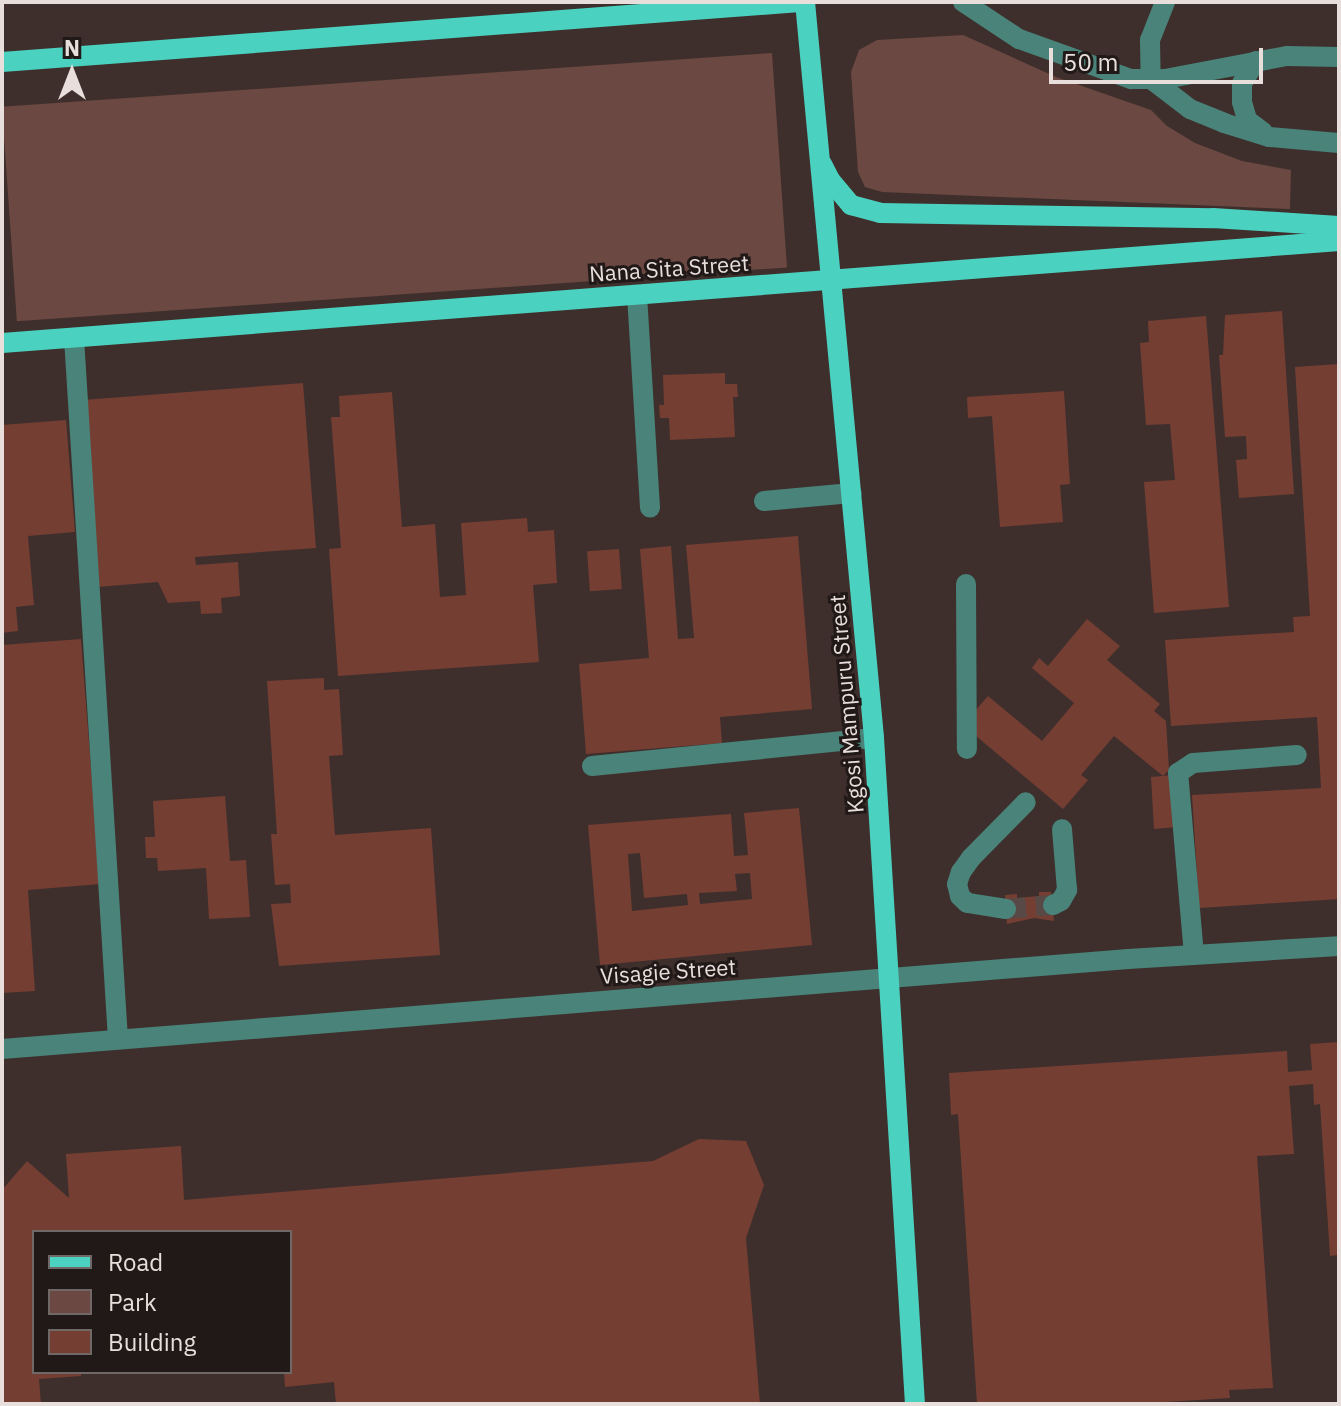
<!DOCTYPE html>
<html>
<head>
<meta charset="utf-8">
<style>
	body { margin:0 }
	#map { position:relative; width:1341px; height:1406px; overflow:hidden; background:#3e2f2c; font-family:"IBM Plex Sans",sans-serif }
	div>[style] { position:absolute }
	.green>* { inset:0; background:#6b4841; transform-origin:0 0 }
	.building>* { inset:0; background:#753e33; transform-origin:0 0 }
	.minor-tunnel>* { height:20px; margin-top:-10px; transform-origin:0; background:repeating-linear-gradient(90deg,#584946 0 20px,transparent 0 30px) }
	.minor>* { height:20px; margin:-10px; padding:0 10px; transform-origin:10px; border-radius:10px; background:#498379 }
	.major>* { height:20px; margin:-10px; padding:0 10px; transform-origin:10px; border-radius:10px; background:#4bd1bf }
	span { translate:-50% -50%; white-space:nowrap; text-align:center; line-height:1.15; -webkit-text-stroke:6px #201918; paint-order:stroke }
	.street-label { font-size:22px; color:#e8dedc }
	.frame { position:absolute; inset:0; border:4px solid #e8dedc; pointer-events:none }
	.legend { position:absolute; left:32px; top:1230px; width:260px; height:144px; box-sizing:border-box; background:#201918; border:2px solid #706866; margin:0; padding:10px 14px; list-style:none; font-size:24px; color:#e8dedc }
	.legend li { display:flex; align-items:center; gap:16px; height:40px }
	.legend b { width:40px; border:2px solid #706866 }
	.north { position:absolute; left:32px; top:32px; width:80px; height:80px; -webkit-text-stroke:6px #201918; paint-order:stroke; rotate:0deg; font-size:22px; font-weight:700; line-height:32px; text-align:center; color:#e8dedc }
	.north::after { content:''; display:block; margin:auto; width:28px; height:36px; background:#e8dedc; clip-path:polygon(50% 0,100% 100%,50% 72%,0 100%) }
	.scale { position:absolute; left:1049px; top:48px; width:214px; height:36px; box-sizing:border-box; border:4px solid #e8dedc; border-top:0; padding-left:10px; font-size:24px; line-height:28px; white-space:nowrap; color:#e8dedc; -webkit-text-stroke:6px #201918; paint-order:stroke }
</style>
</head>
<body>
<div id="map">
	<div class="green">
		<div style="clip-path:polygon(963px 35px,1056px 77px,1151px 110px,1167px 126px,1195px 143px,1242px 161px,1291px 170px,1290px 209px,882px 192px,865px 187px,858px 172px,851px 72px,859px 50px,877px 40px)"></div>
		<div style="left:772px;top:53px;width:215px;height:772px;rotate:86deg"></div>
	</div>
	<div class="building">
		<div style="clip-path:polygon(1282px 311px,1294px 494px,1239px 498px,1236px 460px,1247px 459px,1246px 436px,1225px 437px,1219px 355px,1223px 355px,1225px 315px)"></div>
		<div style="clip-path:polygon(1206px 316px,1229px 607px,1154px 613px,1144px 482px,1175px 480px,1170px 424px,1146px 425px,1140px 343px,1149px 342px,1148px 321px)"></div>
		<div style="clip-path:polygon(1339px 364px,1339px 899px,1199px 908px,1192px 795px,1321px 788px,1317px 717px,1171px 726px,1165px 640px,1294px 632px,1293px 617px,1310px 616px,1295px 367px)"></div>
		<div style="clip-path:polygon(725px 373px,725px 384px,737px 384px,738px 397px,733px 397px,735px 437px,670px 440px,669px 418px,660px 418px,659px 405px,664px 405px,663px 375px)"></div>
		<div style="clip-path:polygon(303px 383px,316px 548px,195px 557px,196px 565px,238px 562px,240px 596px,221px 598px,222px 613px,201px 614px,200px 601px,168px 603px,158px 582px,97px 587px,83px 400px)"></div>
		<div style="clip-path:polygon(1064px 391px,1070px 484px,1060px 485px,1063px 522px,1000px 527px,992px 416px,968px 418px,967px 397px)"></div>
		<div style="clip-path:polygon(392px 392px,402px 527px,435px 524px,440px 597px,466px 595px,461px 523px,527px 518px,528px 532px,554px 530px,557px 583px,533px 585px,539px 662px,338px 676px,329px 549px,341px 548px,331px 417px,340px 417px,339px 396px)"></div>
		<div style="clip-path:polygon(66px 420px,75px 532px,28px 536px,34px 605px,16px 607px,18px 631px,2px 633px,2px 425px)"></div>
		<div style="clip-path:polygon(798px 536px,812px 709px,720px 717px,722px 743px,586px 754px,579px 664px,649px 658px,640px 549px,671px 546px,678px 639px,694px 638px,686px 545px)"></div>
		<div style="left:619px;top:549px;width:40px;height:32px;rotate:86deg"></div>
		<div style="clip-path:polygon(1087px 619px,1120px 646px,1107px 660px,1160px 704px,1154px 711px,1166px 721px,1169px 770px,1163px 776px,1173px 775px,1177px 827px,1154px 829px,1151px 777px,1163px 776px,1114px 736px,1081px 775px,1088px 780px,1063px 809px,963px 725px,988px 696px,1042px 741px,1074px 703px,1032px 668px,1039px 658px,1048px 666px)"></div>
		<div style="clip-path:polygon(81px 639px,100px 884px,28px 890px,35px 991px,2px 993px,2px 645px)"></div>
		<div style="clip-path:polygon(324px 678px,324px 690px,339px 689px,343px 755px,329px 756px,335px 835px,431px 828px,440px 955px,279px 966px,271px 904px,291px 903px,290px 884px,275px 885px,271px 834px,277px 834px,267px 681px)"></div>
		<div style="clip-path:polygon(225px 796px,230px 861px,246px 860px,250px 917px,209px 919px,206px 868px,158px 871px,157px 858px,146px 858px,145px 837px,155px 837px,153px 801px)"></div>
		<div style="clip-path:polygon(evenodd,799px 808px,812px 945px,600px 965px,588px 825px,731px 814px,734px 856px,748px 855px,744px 813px,799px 808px,640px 853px,644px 898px,687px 894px,688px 905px,632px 911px,628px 854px,640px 853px,799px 808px,750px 873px,752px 899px,700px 904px,699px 893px,737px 891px,735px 874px,750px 873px)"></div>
		<div style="clip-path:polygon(1039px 892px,1051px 892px,1054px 921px,1034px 918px,1007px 924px,1005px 895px,1017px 894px,1017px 898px,1039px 896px)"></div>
		<div style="clip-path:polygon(1339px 1042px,1339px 1255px,1330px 1256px,1320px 1104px,1314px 1105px,1313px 1084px,1289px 1086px,1294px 1154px,1257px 1156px,1273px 1388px,1229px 1390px,1230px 1398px,1133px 1404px,977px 1404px,958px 1114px,951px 1115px,949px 1073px,1287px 1051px,1288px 1072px,1312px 1070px,1310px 1044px)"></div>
		<div style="clip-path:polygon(699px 1139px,746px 1141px,764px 1185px,746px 1238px,760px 1404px,336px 1404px,334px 1382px,285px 1387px,284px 1372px,290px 1372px,290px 1232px,34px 1232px,34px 1372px,81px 1372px,81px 1376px,39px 1379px,41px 1404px,2px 1404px,2px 1190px,27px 1161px,69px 1198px,66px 1154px,181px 1146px,184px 1200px,653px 1161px)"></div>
	</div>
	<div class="minor-tunnel">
		<div style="left:1006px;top:909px;width:47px;rotate:-4.9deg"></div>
	</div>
	<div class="minor">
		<div style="left:963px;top:2px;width:67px;rotate:33.5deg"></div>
		<div style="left:1019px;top:39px;width:119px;rotate:19.7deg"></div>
		<div style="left:1131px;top:79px;width:34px"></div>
		<div style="left:1165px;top:79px;width:124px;rotate:-10.7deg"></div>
		<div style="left:1287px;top:56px;width:52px;rotate:1.1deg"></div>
		<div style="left:1165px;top:2px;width:41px;rotate:111.5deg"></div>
		<div style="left:1150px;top:40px;width:39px;rotate:89deg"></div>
		<div style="left:1151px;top:79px;width:49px;rotate:37.6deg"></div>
		<div style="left:1190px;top:109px;width:37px;rotate:22deg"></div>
		<div style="left:1224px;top:123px;width:47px;rotate:17.3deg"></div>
		<div style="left:1269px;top:137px;width:70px;rotate:4.9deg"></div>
		<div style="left:1256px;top:61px;width:26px;rotate:122deg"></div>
		<div style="left:1242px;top:83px;width:19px;rotate:90deg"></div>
		<div style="left:1242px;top:102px;width:19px;rotate:74deg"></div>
		<div style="left:1247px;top:120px;width:20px;rotate:37deg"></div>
		<div style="left:637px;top:295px;width:213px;rotate:86.5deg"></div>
		<div style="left:74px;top:338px;width:702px;rotate:86.41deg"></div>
		<div style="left:764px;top:501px;width:88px;rotate:-5.2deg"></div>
		<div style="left:966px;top:584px;width:165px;rotate:89.7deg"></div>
		<div style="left:592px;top:766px;width:283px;rotate:-5.7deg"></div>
		<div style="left:1053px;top:905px;width:9px;rotate:-27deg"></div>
		<div style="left:1061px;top:901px;width:13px;rotate:-61deg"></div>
		<div style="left:1067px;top:890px;width:61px;rotate:-94.7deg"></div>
		<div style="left:1006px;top:909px;width:39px;rotate:-171deg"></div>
		<div style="left:967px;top:903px;width:10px;rotate:-135deg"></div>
		<div style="left:960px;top:896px;width:12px;rotate:-104deg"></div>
		<div style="left:957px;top:884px;width:13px;rotate:-72deg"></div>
		<div style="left:961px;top:872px;width:17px;rotate:-54deg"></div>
		<div style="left:971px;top:858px;width:78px;rotate:-45.5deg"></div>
		<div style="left:1194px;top:955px;width:183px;rotate:-95deg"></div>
		<div style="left:1178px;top:773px;width:18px;rotate:-34deg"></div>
		<div style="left:1193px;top:763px;width:104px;rotate:-4.4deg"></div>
		<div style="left:2px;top:1049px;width:1130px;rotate:-4.57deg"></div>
		<div style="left:1128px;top:959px;width:211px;rotate:-3.5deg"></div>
	</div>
	<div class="major">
		<div style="left:805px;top:2px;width:739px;rotate:84.64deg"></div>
		<div style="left:874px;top:738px;width:667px;rotate:86.48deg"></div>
		<div style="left:2px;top:62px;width:800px;rotate:-4.3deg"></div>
		<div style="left:822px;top:164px;width:18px;rotate:63deg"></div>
		<div style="left:830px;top:180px;width:33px;rotate:50deg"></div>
		<div style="left:851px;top:205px;width:30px;rotate:15deg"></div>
		<div style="left:880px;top:213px;width:333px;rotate:0.9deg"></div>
		<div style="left:1213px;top:218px;width:126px;rotate:3.6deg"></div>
		<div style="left:2px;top:343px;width:1341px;rotate:-4.36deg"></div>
	</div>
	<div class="street-label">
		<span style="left:669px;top:268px;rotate:-4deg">Nana Sita Street</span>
		<span style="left:846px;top:704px;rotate:-95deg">Kgosi Mampuru Street</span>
		<span style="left:668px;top:971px;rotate:-4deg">Visagie Street</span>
	</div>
	<div class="frame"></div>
	<ul class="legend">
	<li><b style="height:10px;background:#4bd1bf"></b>Road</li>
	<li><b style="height:22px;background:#6b4841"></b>Park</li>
	<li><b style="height:22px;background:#753e33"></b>Building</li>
	</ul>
	<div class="north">N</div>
	<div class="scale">50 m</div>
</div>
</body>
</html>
